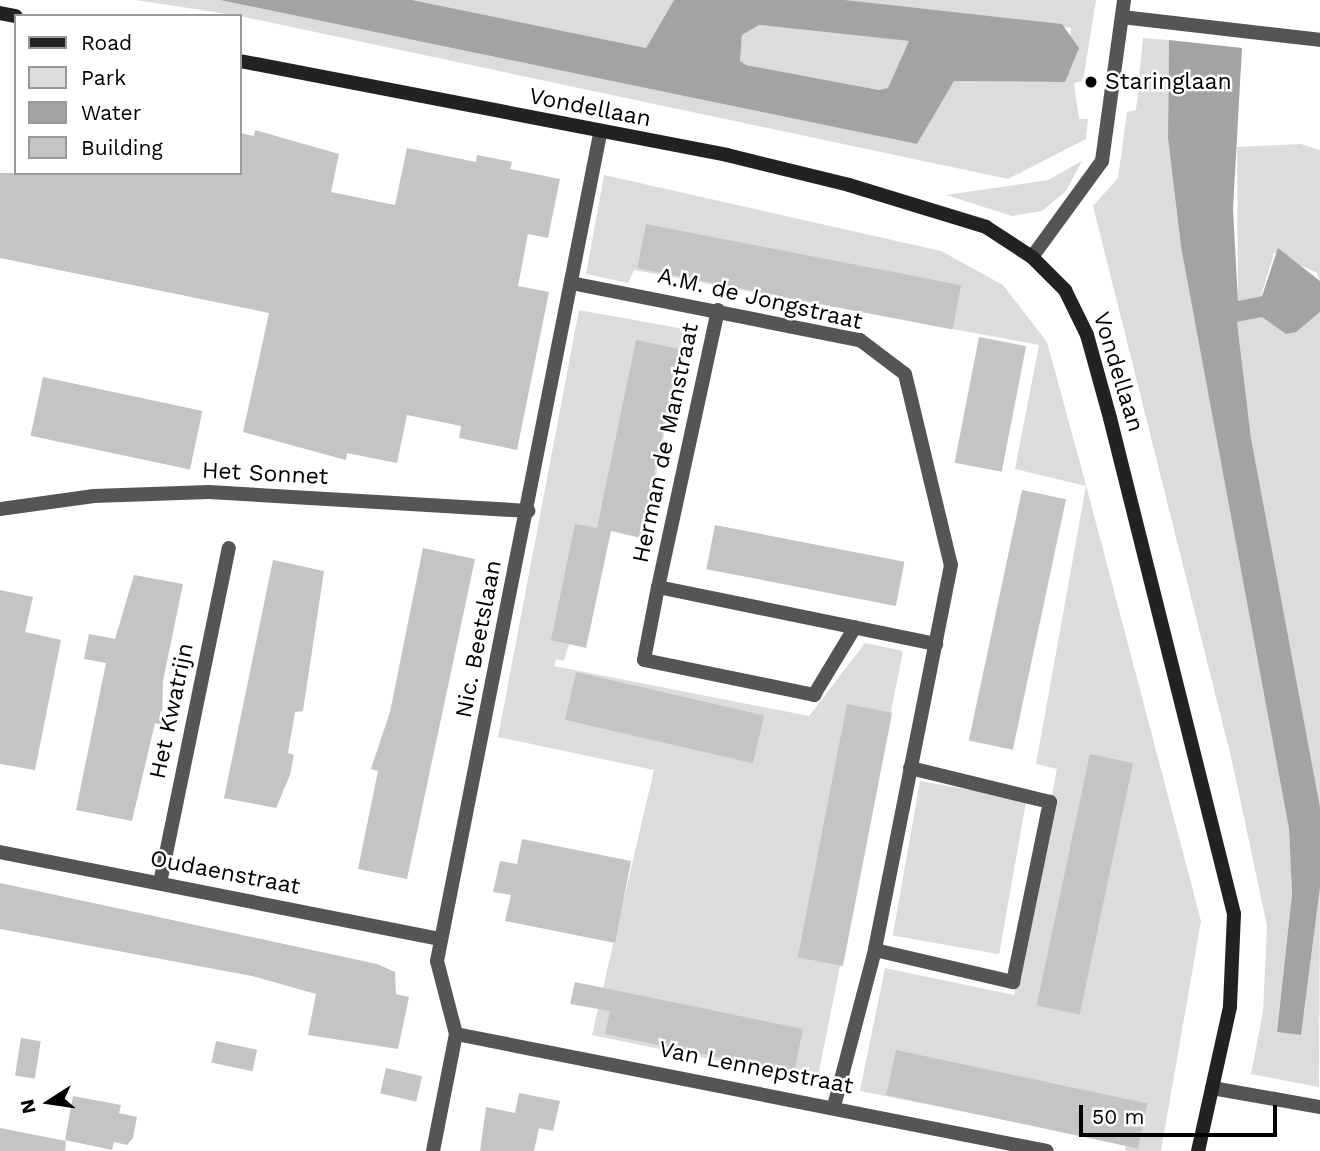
<!DOCTYPE html>
<html>
<head>
<meta charset="utf-8">
<style>
	body { margin:0 }
	#map { position:relative; width:1320px; height:1151px; overflow:hidden; background:#fff; font-family:"Work Sans",sans-serif }
	div>[style] { position:absolute }
	.green>* { inset:0; background:#dcdcdc; transform-origin:0 0 }
	.water>* { inset:0; background:#a3a3a3 }
	.building>* { inset:0; background:#c4c4c4; transform-origin:0 0 }
	.street>* { height:14px; margin:-7px; padding:0 7px; transform-origin:7px; border-radius:7px; background:#555 }
	.secondary>* { height:14px; margin:-7px; padding:0 7px; transform-origin:7px; border-radius:7px; background:#222 }
	.dots>* { width:19px; height:19px; translate:-50% -50%; box-sizing:border-box; border:4px solid #fff; border-radius:50% }
	span { translate:-50% -50%; white-space:nowrap; text-align:center; line-height:1.15; -webkit-text-stroke:5px #fff; paint-order:stroke }
	.poi-label { font-size:23px; color:#000 }
	.left { translate:0 -50%; text-align:left }
	.street-label { font-size:23px; color:#000 }
	.legend { position:absolute; left:14px; top:14px; width:228px; height:161px; box-sizing:border-box; background:#fff; border:2px solid #999; margin:0; padding:9px 12px; list-style:none; font-size:21px; color:#000 }
	.legend li { display:flex; align-items:center; gap:14px; height:35px }
	.legend b { width:35px; border:2px solid #999 }
	.north { position:absolute; left:14px; top:1067px; width:70px; height:70px; -webkit-text-stroke:5px #fff; paint-order:stroke; rotate:258deg; font-size:19px; font-weight:700; line-height:28px; text-align:center; color:#000 }
	.north::after { content:''; display:block; margin:auto; width:24px; height:32px; background:#000; clip-path:polygon(50% 0,100% 100%,50% 72%,0 100%) }
	.scale { position:absolute; left:1079px; top:1105px; width:198px; height:32px; box-sizing:border-box; border:4px solid #000; border-top:0; padding-left:9px; font-size:21px; line-height:24px; white-space:nowrap; color:#000; -webkit-text-stroke:5px #fff; paint-order:stroke }
</style>
</head>
<body>
<div id="map">
	<div class="green">
		<div style="clip-path:polygon(136px 0,220px 0,917px 144px,953px 81px,1065px 82px,1071px 28px,845px 0,1096px 0,1083px 81px,1074px 83px,1079px 119px,1088px 119px,1086px 139px,1008px 179px,240px 16px)"></div>
		<div style="clip-path:polygon(412px 0,674px 0,646px 48px)"></div>
		<div style="clip-path:polygon(759px 25px,910px 41px,888px 89px,879px 90px,746px 65px,740px 61px,742px 35px)"></div>
		<div style="clip-path:polygon(1143px 38px,1169px 40px,1168px 138px,1181px 247px,1289px 829px,1292px 894px,1277px 1032px,1301px 1035px,1320px 888px,1319px 1087px,1251px 1074px,1263px 1012px,1267px 926px,1232px 761px,1093px 206px,1118px 178px,1127px 112px,1136px 110px)"></div>
		<div style="clip-path:polygon(1301px 144px,1320px 150px,1320px 281px,1317px 273px,1274px 253px,1261px 296px,1238px 301px,1237px 147px)"></div>
		<div style="clip-path:polygon(1082px 161px,1066px 191px,1042px 211px,1012px 216px,946px 195px,1048px 180px)"></div>
		<div style="clip-path:polygon(604px 175px,941px 251px,1003px 285px,1047px 342px,1086px 485px,1201px 921px,1161px 1151px,1125px 1151px,1126px 1144px,860px 1091px,885px 968px,1014px 995px,1057px 769px,1036px 764px,1086px 486px,1015px 469px,1039px 345px,634px 270px,628px 283px,586px 274px)"></div>
		<div style="clip-path:polygon(579px 310px,684px 329px,645px 535px,604px 528px,564px 661px,556px 659px,554px 666px,809px 716px,865px 643px,903px 651px,817px 1081px,592px 1035px,654px 770px,498px 737px)"></div>
		<div style="clip-path:polygon(1320px 312px,1320px 807px,1251px 438px,1237px 322px,1262px 317px,1287px 334px)"></div>
		<div style="left:920px;top:781px;width:108px;height:157px;rotate:10deg"></div>
	</div>
	<div class="water">
		<div style="clip-path:polygon(evenodd,220px 0,412px 0,646px 48px,674px 0,845px 0,1062px 24px,1079px 48px,1065px 82px,954px 81px,917px 144px,220px 0,759px 25px,909px 41px,888px 88px,879px 90px,746px 65px,740px 61px,742px 35px,759px 25px)"></div>
		<div style="clip-path:polygon(1169px 40px,1242px 48px,1233px 209px,1238px 301px,1262px 296px,1278px 248px,1320px 281px,1320px 312px,1296px 332px,1286px 334px,1262px 317px,1237px 322px,1251px 438px,1320px 807px,1320px 888px,1301px 1035px,1277px 1032px,1292px 894px,1289px 829px,1181px 247px,1168px 138px)"></div>
	</div>
	<div class="building">
		<div style="clip-path:polygon(255px 130px,339px 154px,331px 192px,395px 205px,407px 148px,476px 162px,477px 155px,512px 162px,510px 169px,560px 179px,548px 238px,528px 234px,518px 286px,549px 292px,517px 450px,459px 438px,461px 426px,407px 415px,397px 463px,347px 453px,346px 460px,243px 432px,269px 313px,0 258px,0 173px,240px 173px,240px 133px,254px 136px)"></div>
		<div style="left:646px;top:224px;width:321px;height:45px;rotate:11deg"></div>
		<div style="left:979px;top:337px;width:48px;height:128px;rotate:11deg"></div>
		<div style="clip-path:polygon(636px 340px,680px 349px,641px 538px,611px 531px,586px 648px,551px 640px,575px 524px,597px 528px)"></div>
		<div style="left:43px;top:377px;width:163px;height:60px;rotate:12deg"></div>
		<div style="left:1022px;top:490px;width:45px;height:256px;rotate:12deg"></div>
		<div style="left:715px;top:525px;width:193px;height:45px;rotate:11deg"></div>
		<div style="clip-path:polygon(423px 548px,475px 559px,407px 879px,358px 869px,378px 771px,371px 769px,390px 712px)"></div>
		<div style="clip-path:polygon(273px 560px,324px 571px,303px 711px,295px 712px,288px 753px,294px 755px,290px 775px,276px 808px,224px 798px)"></div>
		<div style="clip-path:polygon(134px 575px,183px 584px,163px 681px,162px 725px,155px 723px,132px 821px,76px 810px,106px 663px,84px 659px,89px 634px,115px 639px)"></div>
		<div style="clip-path:polygon(0 590px,33px 597px,25px 632px,61px 640px,35px 770px,0 764px)"></div>
		<div style="left:576px;top:672px;width:193px;height:49px;rotate:13deg"></div>
		<div style="left:847px;top:704px;width:46px;height:258px;rotate:11deg"></div>
		<div style="left:1090px;top:754px;width:44px;height:257px;rotate:12deg"></div>
		<div style="clip-path:polygon(522px 839px,631px 861px,615px 943px,505px 921px,511px 895px,493px 892px,500px 861px,517px 864px)"></div>
		<div style="clip-path:polygon(0 883px,377px 964px,395px 972px,396px 994px,409px 997px,398px 1049px,308px 1035px,316px 994px,252px 976px,0 929px)"></div>
		<div style="clip-path:polygon(575px 982px,803px 1029px,794px 1073px,605px 1034px,610px 1011px,570px 1004px)"></div>
		<div style="left:21px;top:1038px;width:20px;height:38px;rotate:9deg"></div>
		<div style="left:216px;top:1041px;width:42px;height:22px;rotate:12deg"></div>
		<div style="left:896px;top:1050px;width:257px;height:46px;rotate:12deg"></div>
		<div style="left:386px;top:1068px;width:37px;height:26px;rotate:13deg"></div>
		<div style="clip-path:polygon(519px 1093px,560px 1101px,553px 1131px,539px 1128px,534px 1151px,480px 1151px,486px 1107px,515px 1113px)"></div>
		<div style="clip-path:polygon(73px 1096px,121px 1105px,119px 1113px,137px 1117px,133px 1138px,127px 1145px,114px 1142px,112px 1150px,65px 1140px)"></div>
		<div style="clip-path:polygon(0 1128px,66px 1141px,65px 1151px,0 1151px)"></div>
	</div>
	<div class="street">
		<div style="left:1122px;top:17px;width:199px;rotate:6.6deg"></div>
		<div style="left:1032px;top:257px;width:119px;rotate:-53.9deg"></div>
		<div style="left:1102px;top:161px;width:162px;rotate:-82.2deg"></div>
		<div style="left:571px;top:283px;width:295px;rotate:11.2deg"></div>
		<div style="left:860px;top:340px;width:56px;rotate:37.1deg"></div>
		<div style="left:905px;top:374px;width:196px;rotate:76.5deg"></div>
		<div style="left:951px;top:565px;width:392px;rotate:101.2deg"></div>
		<div style="left:875px;top:950px;width:161px;rotate:104.7deg"></div>
		<div style="left:718px;top:310px;width:283px;rotate:102.2deg"></div>
		<div style="left:658px;top:587px;width:284px;rotate:11.6deg"></div>
		<div style="left:0;top:509px;width:95px;rotate:-7.9deg"></div>
		<div style="left:94px;top:496px;width:115px;rotate:-2deg"></div>
		<div style="left:209px;top:492px;width:320px;rotate:3.4deg"></div>
		<div style="left:658px;top:587px;width:74px;rotate:100.9deg"></div>
		<div style="left:644px;top:660px;width:174px;rotate:11.6deg"></div>
		<div style="left:814px;top:695px;width:79px;rotate:-58.9deg"></div>
		<div style="left:0;top:852px;width:449px;rotate:11.2deg"></div>
		<div style="left:160px;top:883px;width:342px;rotate:-78.4deg"></div>
		<div style="left:875px;top:950px;width:142px;rotate:13.1deg"></div>
		<div style="left:1013px;top:982px;width:184px;rotate:-78.4deg"></div>
		<div style="left:1050px;top:802px;width:144px;rotate:-166.3deg"></div>
		<div style="left:456px;top:1034px;width:602px;rotate:11.2deg"></div>
		<div style="left:1212px;top:1088px;width:110px;rotate:10deg"></div>
		<div style="left:433px;top:1151px;width:119px;rotate:-78.9deg"></div>
		<div style="left:456px;top:1034px;width:75px;rotate:-104.6deg"></div>
		<div style="left:437px;top:961px;width:843px;rotate:-78.85deg"></div>
	</div>
	<div class="secondary">
		<div style="left:0;top:13px;width:16px;rotate:11deg"></div>
		<div style="left:240px;top:61px;width:496px;rotate:10.9deg"></div>
		<div style="left:727px;top:155px;width:126px;rotate:13.8deg"></div>
		<div style="left:849px;top:185px;width:143px;rotate:17deg"></div>
		<div style="left:986px;top:227px;width:55px;rotate:33.1deg"></div>
		<div style="left:1032px;top:257px;width:47px;rotate:45deg"></div>
		<div style="left:1065px;top:290px;width:50px;rotate:63.9deg"></div>
		<div style="left:1087px;top:335px;width:86px;rotate:74.5deg"></div>
		<div style="left:1110px;top:418px;width:511px;rotate:75.96deg"></div>
		<div style="left:1234px;top:914px;width:93px;rotate:92.5deg"></div>
		<div style="left:1230px;top:1007px;width:148px;rotate:102.5deg"></div>
	</div>
	<div class="dots">
		<div style="left:1091px;top:82px;background:#000"></div>
	</div>
	<div class="poi-label">
		<span class="left" style="left:1105px;top:82px">Staringlaan</span>
	</div>
	<div class="street-label">
		<span style="left:590px;top:108px;rotate:11deg">Vondellaan</span>
		<span style="left:760px;top:299px;rotate:13deg">A.M. de Jongstraat</span>
		<span style="left:1118px;top:372px;rotate:73deg">Vondellaan</span>
		<span style="left:666px;top:443px;rotate:-78deg">Herman de Manstraat</span>
		<span style="left:265px;top:474px;rotate:3deg">Het Sonnet</span>
		<span style="left:479px;top:639px;rotate:-79deg">Nic. Beetslaan</span>
		<span style="left:172px;top:711px;rotate:-78deg">Het Kwatrijn</span>
		<span style="left:225px;top:873px;rotate:11deg">Oudaenstraat</span>
		<span style="left:756px;top:1068px;rotate:11deg">Van Lennepstraat</span>
	</div>
	<ul class="legend">
	<li><b style="height:9px;background:#222"></b>Road</li>
	<li><b style="height:19px;background:#dcdcdc"></b>Park</li>
	<li><b style="height:19px;background:#a3a3a3"></b>Water</li>
	<li><b style="height:19px;background:#c4c4c4"></b>Building</li>
	</ul>
	<div class="north">N</div>
	<div class="scale">50 m</div>
</div>
</body>
</html>
